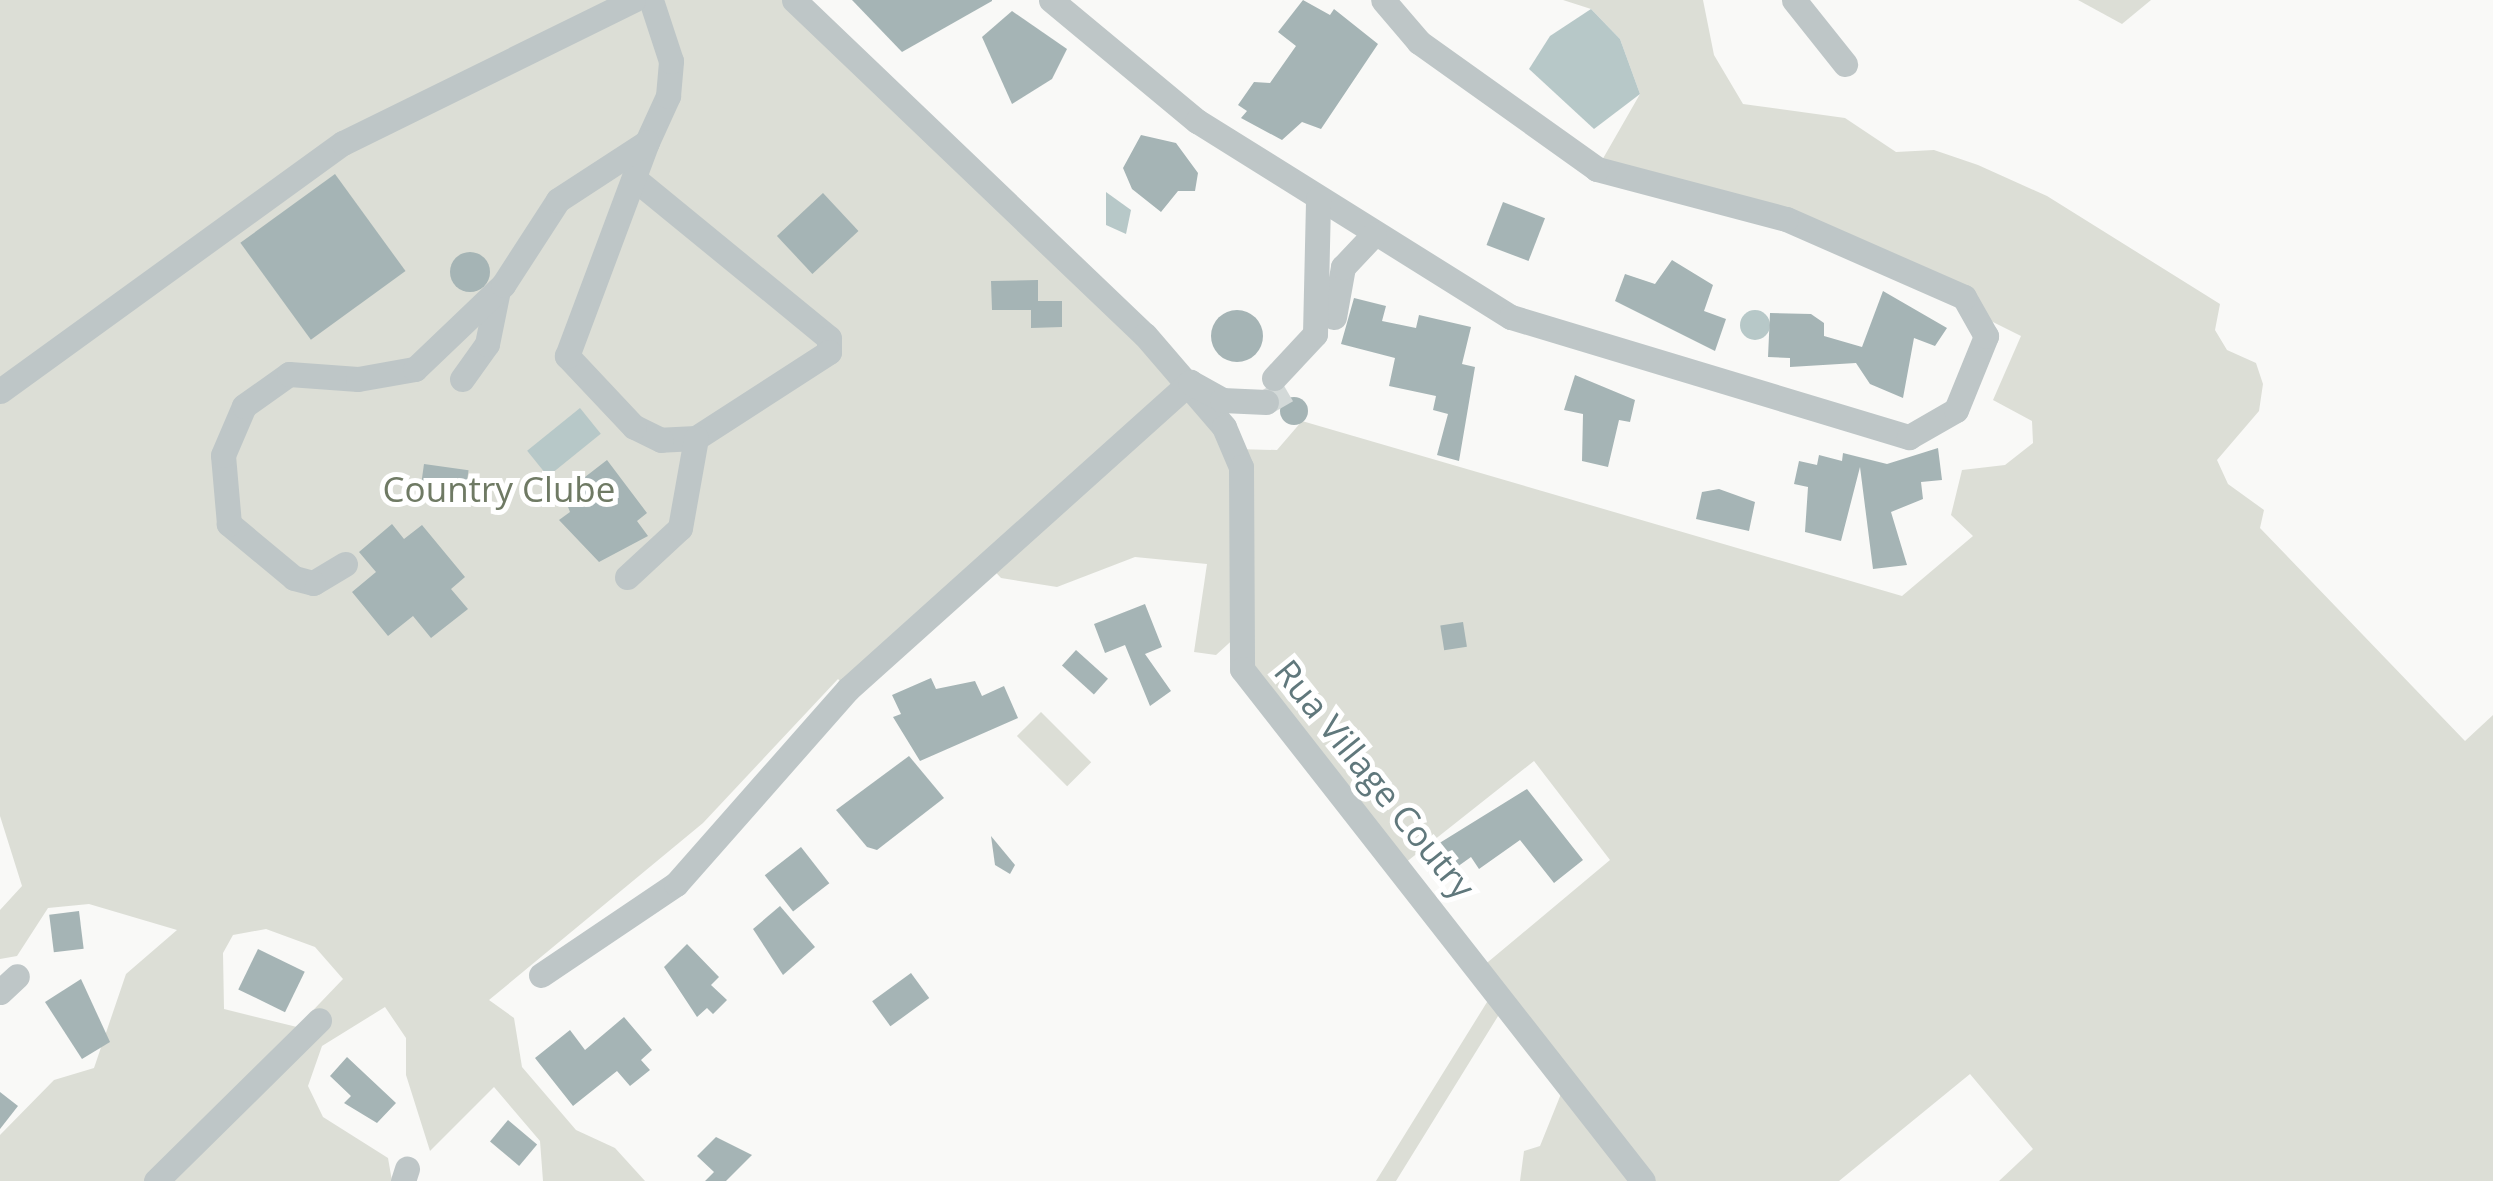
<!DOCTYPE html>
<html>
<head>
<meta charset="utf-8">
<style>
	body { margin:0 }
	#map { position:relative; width:2493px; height:1181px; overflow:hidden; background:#f9f9f7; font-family:"Open Sans",sans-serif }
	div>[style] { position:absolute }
	.green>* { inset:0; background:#dcded6; transform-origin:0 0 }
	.water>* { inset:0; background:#b7c8c8; transform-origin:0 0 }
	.round { border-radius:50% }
	.building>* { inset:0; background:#a5b4b5; transform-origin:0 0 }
	.minor-tunnel>* { height:25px; margin-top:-12.5px; transform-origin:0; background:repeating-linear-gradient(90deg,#d3d9d8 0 25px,transparent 0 37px) }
	.minor>* { height:25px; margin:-12.5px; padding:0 12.5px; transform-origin:12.5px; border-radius:12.5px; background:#bec6c7 }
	span { translate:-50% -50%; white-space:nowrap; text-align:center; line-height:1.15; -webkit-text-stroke:10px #fff; paint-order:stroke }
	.park-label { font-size:35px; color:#6f7a64 }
	.street-label { font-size:35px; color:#60787c }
</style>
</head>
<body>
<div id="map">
	<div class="green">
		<div style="clip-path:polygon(evenodd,0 0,794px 0,1145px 335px,1235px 449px,1277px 450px,1302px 421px,1902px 596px,1973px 536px,1951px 515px,1962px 470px,2005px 465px,2033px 443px,2032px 421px,1993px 400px,2021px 336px,1786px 219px,1597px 169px,1640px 94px,1620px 39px,1591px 9px,1563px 0,1703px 0,1714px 55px,1743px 104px,1845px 118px,1896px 152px,1934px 150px,1978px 165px,2047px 196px,2220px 304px,2215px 330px,2227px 350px,2256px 363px,2263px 384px,2259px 411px,2217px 460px,2228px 484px,2264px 510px,2260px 528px,2465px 741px,2493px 715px,2493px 1181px,1999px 1181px,2033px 1149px,1970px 1074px,1839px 1181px,1520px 1181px,1524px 1151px,1540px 1146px,1567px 1079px,1508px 1000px,1396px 1181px,1376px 1181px,1497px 986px,1482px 967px,1610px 860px,1534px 761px,1400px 867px,1257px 692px,1239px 634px,1216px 655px,1194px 652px,1207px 564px,1135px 557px,1057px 587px,1001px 578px,988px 564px,848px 689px,838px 679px,703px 823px,489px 1000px,514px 1018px,522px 1067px,576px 1130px,615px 1148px,645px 1181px,543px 1181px,540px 1141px,494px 1087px,430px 1151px,406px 1075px,406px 1038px,385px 1007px,322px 1046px,308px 1086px,323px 1117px,388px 1158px,392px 1181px,0 1181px,0 1135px,54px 1080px,94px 1068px,126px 974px,177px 930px,89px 904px,48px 908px,17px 956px,0 959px,0 910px,22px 886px,0 816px,0 0,266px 929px,315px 947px,343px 979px,297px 1027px,224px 1009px,223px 953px,233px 935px,266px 929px)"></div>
		<div style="clip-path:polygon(2078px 0,2151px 0,2122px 24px)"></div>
		<div style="left:1041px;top:712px;width:71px;height:34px;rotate:45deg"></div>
	</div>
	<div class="water">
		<div style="clip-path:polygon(1591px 9px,1620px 39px,1640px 94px,1594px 129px,1529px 69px,1550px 36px)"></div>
		<div style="clip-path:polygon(1106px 192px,1131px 210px,1126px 234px,1106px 225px)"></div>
		<div class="round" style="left:1740px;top:310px;width:30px;height:30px"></div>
		<div style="left:580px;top:408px;width:33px;height:68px;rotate:51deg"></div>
	</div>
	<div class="building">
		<div style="clip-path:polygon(852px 0,992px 0,992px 1px,902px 52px)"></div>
		<div style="clip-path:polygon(1303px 0,1330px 15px,1334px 9px,1378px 44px,1321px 129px,1302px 122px,1282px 140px,1241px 118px,1247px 111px,1238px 105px,1254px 82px,1270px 83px,1296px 46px,1278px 32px)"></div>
		<div style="clip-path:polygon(1012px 11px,1067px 49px,1052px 79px,1012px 104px,982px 37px)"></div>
		<div style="clip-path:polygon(1141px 135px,1176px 143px,1198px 173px,1195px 191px,1178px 191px,1161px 212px,1132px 189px,1123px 168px)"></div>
		<div style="left:335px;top:174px;width:120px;height:117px;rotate:54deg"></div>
		<div style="left:823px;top:193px;width:52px;height:63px;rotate:47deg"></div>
		<div style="left:1503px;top:202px;width:45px;height:46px;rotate:21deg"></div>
		<div class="round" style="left:450px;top:252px;width:40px;height:40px"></div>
		<div style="clip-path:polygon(1672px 260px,1713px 285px,1704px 311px,1726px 319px,1715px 351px,1615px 301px,1625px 274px,1655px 284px)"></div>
		<div style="clip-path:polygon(1038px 280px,1038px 301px,1062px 301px,1062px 327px,1031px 328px,1031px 310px,992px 310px,991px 281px)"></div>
		<div style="clip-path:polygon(1883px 291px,1947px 328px,1935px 346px,1914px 338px,1903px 398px,1870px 384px,1856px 363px,1790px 367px,1790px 358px,1768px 357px,1770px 313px,1811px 314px,1824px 323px,1824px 336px,1862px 347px)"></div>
		<div style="clip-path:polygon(1354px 298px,1386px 306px,1382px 321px,1416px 328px,1419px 315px,1471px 327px,1462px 364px,1475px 367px,1459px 461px,1437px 455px,1448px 414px,1433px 410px,1436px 396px,1389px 386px,1395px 358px,1341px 344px)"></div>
		<div class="round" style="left:1211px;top:310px;width:52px;height:52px"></div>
		<div style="clip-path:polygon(1575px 375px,1635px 400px,1630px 422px,1619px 420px,1608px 467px,1582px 461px,1583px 414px,1564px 410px)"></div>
		<div class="round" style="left:1280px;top:397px;width:28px;height:28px"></div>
		<div style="clip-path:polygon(1938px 448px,1942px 480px,1921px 482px,1923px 499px,1891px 512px,1907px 565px,1873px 569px,1860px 467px,1841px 541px,1805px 532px,1808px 487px,1794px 484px,1799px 461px,1817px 465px,1819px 455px,1842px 461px,1843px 453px,1887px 464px)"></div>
		<div style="clip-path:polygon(607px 460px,647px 513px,637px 521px,648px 536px,599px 562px,559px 520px,570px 512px,563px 494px)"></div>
		<div style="left:424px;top:464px;width:45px;height:21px;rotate:8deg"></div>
		<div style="clip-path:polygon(1719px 489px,1755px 502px,1749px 531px,1696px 519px,1702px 492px)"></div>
		<div style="clip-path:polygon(392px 524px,404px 539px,422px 525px,465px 577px,451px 589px,468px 609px,431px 638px,413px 616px,388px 636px,352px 592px,376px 572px,359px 552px)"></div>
		<div style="clip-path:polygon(1145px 604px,1162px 647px,1145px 654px,1171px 691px,1150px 706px,1125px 645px,1105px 653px,1094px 624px)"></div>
		<div style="left:1463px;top:622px;width:25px;height:23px;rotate:81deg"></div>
		<div style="left:1076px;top:650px;width:43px;height:21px;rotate:42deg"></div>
		<div style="clip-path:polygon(931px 678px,936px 689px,975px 681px,982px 696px,1004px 686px,1018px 718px,920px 761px,893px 717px,901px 714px,892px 695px)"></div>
		<div style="clip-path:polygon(909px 756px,944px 798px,877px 850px,867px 847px,836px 810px)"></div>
		<div style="clip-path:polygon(1527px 789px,1583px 860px,1554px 883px,1520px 840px,1479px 869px,1471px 857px,1443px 877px,1425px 852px)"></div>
		<div style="clip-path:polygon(991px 836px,1015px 865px,1010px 874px,995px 865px)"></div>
		<div style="left:801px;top:847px;width:46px;height:46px;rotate:52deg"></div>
		<div style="clip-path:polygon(780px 906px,815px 947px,783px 975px,753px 929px)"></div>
		<div style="left:79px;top:911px;width:38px;height:30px;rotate:83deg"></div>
		<div style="clip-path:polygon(687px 944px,719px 977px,711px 985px,727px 1000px,713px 1014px,707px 1008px,697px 1017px,664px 967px)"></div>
		<div style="left:258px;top:949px;width:52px;height:45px;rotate:26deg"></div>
		<div style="left:911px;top:973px;width:31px;height:48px;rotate:54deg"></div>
		<div style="clip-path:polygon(81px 979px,110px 1042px,82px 1059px,45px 1002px)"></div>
		<div style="clip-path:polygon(624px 1017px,652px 1050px,641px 1060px,650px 1070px,630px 1086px,617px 1071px,573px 1106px,535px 1058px,570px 1030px,585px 1050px)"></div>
		<div style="clip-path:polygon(347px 1057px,396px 1103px,377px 1123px,344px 1103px,351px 1096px,330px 1076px)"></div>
		<div style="clip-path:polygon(0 1092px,18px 1106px,0 1129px)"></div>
		<div style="left:508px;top:1120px;width:38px;height:28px;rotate:40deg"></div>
		<div style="clip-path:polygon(716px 1137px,752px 1155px,726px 1181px,705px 1181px,714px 1172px,697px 1156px)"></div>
	</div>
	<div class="minor-tunnel">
		<div style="left:1266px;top:402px;width:24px;rotate:-30deg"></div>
	</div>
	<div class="minor">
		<div style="left:794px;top:0;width:485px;rotate:43.7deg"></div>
		<div style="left:1145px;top:335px;width:121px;rotate:49.3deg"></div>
		<div style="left:1224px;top:427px;width:43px;rotate:67deg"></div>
		<div style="left:1241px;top:467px;width:202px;rotate:89.7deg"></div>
		<div style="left:1242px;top:669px;width:650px;rotate:51.93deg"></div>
		<div style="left:1051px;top:0;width:190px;rotate:39.7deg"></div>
		<div style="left:1197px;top:121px;width:370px;rotate:32deg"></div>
		<div style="left:1511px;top:317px;width:416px;rotate:16.8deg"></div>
		<div style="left:1909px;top:437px;width:54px;rotate:-29.9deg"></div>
		<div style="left:1956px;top:410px;width:80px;rotate:-67.9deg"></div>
		<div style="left:1986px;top:336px;width:45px;rotate:-119.4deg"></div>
		<div style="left:1964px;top:297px;width:194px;rotate:-156.3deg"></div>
		<div style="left:1786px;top:219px;width:196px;rotate:-165.2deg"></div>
		<div style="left:1597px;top:169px;width:219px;rotate:-144.5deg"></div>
		<div style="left:1419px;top:42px;width:55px;rotate:-130.6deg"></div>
		<div style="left:1794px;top:0;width:82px;rotate:51.4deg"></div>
		<div style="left:636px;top:180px;width:249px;rotate:39.3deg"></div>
		<div style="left:829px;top:338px;width:14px;rotate:90deg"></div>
		<div style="left:829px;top:352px;width:158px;rotate:147.1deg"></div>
		<div style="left:696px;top:438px;width:35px;rotate:177deg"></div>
		<div style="left:661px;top:440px;width:30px;rotate:-154deg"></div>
		<div style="left:634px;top:427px;width:98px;rotate:-133.3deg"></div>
		<div style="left:567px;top:356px;width:228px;rotate:-69.5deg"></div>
		<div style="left:647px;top:142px;width:51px;rotate:-65.5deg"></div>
		<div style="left:668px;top:96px;width:35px;rotate:-85deg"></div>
		<div style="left:671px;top:61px;width:64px;rotate:-108.2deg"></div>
		<div style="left:1334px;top:317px;width:51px;rotate:-79.8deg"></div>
		<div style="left:1343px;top:267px;width:45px;rotate:-46.8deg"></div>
		<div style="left:1274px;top:378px;width:60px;rotate:-47deg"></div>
		<div style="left:1315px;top:334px;width:135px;rotate:-88.7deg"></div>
		<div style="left:462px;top:379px;width:43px;rotate:-54.5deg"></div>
		<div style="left:487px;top:344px;width:55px;rotate:-78.5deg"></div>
		<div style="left:0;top:391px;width:423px;rotate:-35.9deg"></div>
		<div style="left:343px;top:143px;width:323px;rotate:-26.2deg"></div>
		<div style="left:345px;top:564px;width:37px;rotate:149deg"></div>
		<div style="left:313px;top:583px;width:20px;rotate:-165deg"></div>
		<div style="left:294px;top:578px;width:85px;rotate:-140.3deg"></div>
		<div style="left:229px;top:524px;width:69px;rotate:-95deg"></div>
		<div style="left:223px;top:455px;width:53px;rotate:-66.8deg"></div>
		<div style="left:244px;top:406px;width:55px;rotate:-35.4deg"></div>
		<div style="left:289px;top:374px;width:69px;rotate:4.1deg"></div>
		<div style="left:358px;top:379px;width:58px;rotate:-10deg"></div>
		<div style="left:415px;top:369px;width:122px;rotate:-43.7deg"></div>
		<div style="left:503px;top:285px;width:101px;rotate:-57.1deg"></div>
		<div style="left:558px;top:200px;width:106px;rotate:-33.1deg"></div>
		<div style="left:627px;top:577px;width:72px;rotate:-42.8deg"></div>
		<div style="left:680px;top:528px;width:91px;rotate:-79.9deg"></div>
		<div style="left:541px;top:975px;width:163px;rotate:-34deg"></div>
		<div style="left:676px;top:884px;width:260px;rotate:-48.6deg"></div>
		<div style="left:848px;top:689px;width:460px;rotate:-41.9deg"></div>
		<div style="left:1190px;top:382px;width:37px;rotate:29deg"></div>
		<div style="left:1222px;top:400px;width:44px;rotate:2.6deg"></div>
		<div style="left:0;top:992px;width:23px;rotate:-43deg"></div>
		<div style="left:156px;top:1181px;width:229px;rotate:-44.6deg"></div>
		<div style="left:403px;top:1181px;width:13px;rotate:-72deg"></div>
	</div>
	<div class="park-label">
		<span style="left:499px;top:489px">Country Clube</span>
	</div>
	<div class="street-label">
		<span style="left:1375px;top:779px;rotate:51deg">Rua Village Coutry</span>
	</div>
</div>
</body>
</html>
